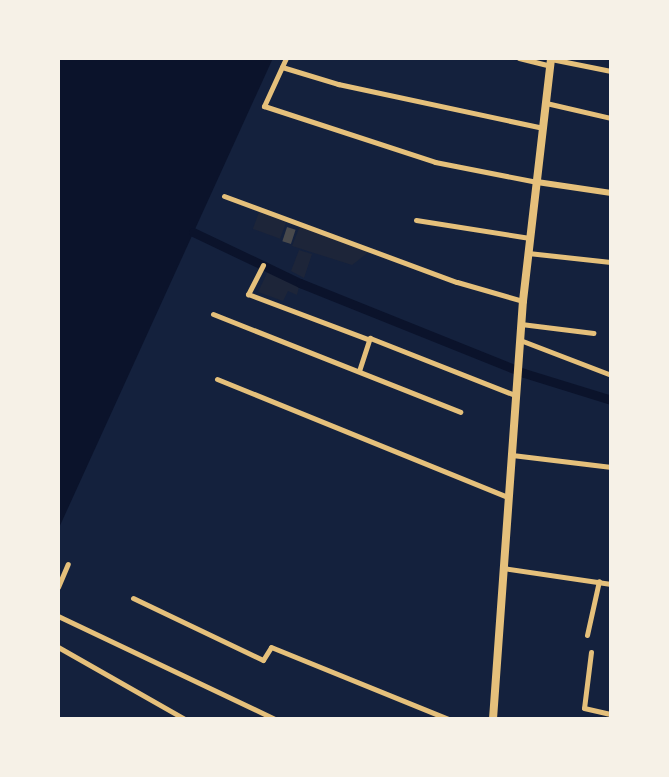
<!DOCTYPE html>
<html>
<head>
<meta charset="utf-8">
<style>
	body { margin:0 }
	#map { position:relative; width:669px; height:777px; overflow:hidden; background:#14213d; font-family:Signika,sans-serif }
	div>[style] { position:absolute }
	.green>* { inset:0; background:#1d2539; transform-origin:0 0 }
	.water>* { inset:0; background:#0b132b }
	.canal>* { height:9px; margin:-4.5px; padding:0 4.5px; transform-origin:4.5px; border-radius:4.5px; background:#0b132b }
	.building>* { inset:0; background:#48494c; transform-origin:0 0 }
	.minor>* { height:5px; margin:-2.5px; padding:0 2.5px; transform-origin:2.5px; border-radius:2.5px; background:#e5c07b }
	.tertiary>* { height:6px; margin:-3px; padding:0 3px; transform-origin:3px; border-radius:3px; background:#e5c07b }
	.primary>* { height:8px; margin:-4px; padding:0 4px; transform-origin:4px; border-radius:4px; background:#e5c07b }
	span { translate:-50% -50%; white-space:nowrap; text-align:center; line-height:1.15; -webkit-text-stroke:6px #f6f1e7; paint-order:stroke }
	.frame { position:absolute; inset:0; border:60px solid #f6f1e7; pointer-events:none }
</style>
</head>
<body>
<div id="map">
	<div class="green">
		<div style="left:259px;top:212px;width:29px;height:18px;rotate:20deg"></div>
		<div style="clip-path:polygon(300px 226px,369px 252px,352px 265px,292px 246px)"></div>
		<div style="clip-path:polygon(299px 250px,312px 254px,304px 278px,291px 271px)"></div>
		<div style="clip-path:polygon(268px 271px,299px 287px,297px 295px,288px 291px,283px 301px,258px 292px)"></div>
	</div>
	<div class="water">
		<div style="clip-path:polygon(58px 58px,273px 58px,58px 530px)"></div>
	</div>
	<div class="canal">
		<div style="left:193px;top:232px;width:119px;rotate:25.5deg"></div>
		<div style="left:300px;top:283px;width:241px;rotate:21.9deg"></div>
		<div style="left:524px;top:373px;width:91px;rotate:17.2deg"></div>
	</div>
	<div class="building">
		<div style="left:287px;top:227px;width:9px;height:15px;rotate:18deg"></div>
	</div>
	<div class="minor">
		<div style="left:286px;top:58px;width:53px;rotate:114.6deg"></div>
		<div style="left:264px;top:106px;width:180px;rotate:18.1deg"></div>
		<div style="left:435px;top:162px;width:104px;rotate:11.1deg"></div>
		<div style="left:519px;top:58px;width:32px;rotate:14deg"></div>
		<div style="left:551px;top:59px;width:61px;rotate:11.3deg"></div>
		<div style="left:282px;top:67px;width:59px;rotate:16.9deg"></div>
		<div style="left:338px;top:84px;width:210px;rotate:12.1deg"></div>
		<div style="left:546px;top:103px;width:67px;rotate:13deg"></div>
		<div style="left:224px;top:196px;width:248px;rotate:20.3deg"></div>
		<div style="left:457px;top:282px;width:69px;rotate:16.1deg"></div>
		<div style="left:416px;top:220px;width:115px;rotate:9deg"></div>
		<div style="left:528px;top:253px;width:83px;rotate:6.2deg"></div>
		<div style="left:263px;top:265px;width:33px;rotate:117deg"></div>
		<div style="left:248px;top:294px;width:128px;rotate:20.6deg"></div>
		<div style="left:213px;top:314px;width:266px;rotate:21.6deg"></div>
		<div style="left:521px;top:324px;width:73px;rotate:7.1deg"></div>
		<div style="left:520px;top:340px;width:97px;rotate:21deg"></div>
		<div style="left:359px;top:371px;width:35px;rotate:-72deg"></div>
		<div style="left:370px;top:338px;width:156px;rotate:21.5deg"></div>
		<div style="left:217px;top:379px;width:314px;rotate:22.1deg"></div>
		<div style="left:512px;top:455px;width:100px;rotate:6.9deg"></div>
		<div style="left:503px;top:568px;width:109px;rotate:8.4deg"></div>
		<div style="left:58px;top:587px;width:25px;rotate:-67deg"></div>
		<div style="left:133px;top:598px;width:144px;rotate:25.5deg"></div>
		<div style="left:263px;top:660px;width:15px;rotate:-58deg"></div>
		<div style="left:271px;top:647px;width:191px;rotate:22.1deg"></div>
		<div style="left:58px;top:616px;width:240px;rotate:25.4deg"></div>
		<div style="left:587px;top:635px;width:55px;rotate:-77.5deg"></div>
		<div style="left:58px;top:647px;width:146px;rotate:29.6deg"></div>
		<div style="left:591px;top:652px;width:56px;rotate:97.1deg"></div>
		<div style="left:584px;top:708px;width:28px;rotate:13deg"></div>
	</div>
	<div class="tertiary">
		<div style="left:537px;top:182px;width:75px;rotate:8.5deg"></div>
	</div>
	<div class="primary">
		<div style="left:493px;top:719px;width:419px;rotate:-85.9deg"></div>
		<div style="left:523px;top:301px;width:245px;rotate:-83.4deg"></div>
	</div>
	<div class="frame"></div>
</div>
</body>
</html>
